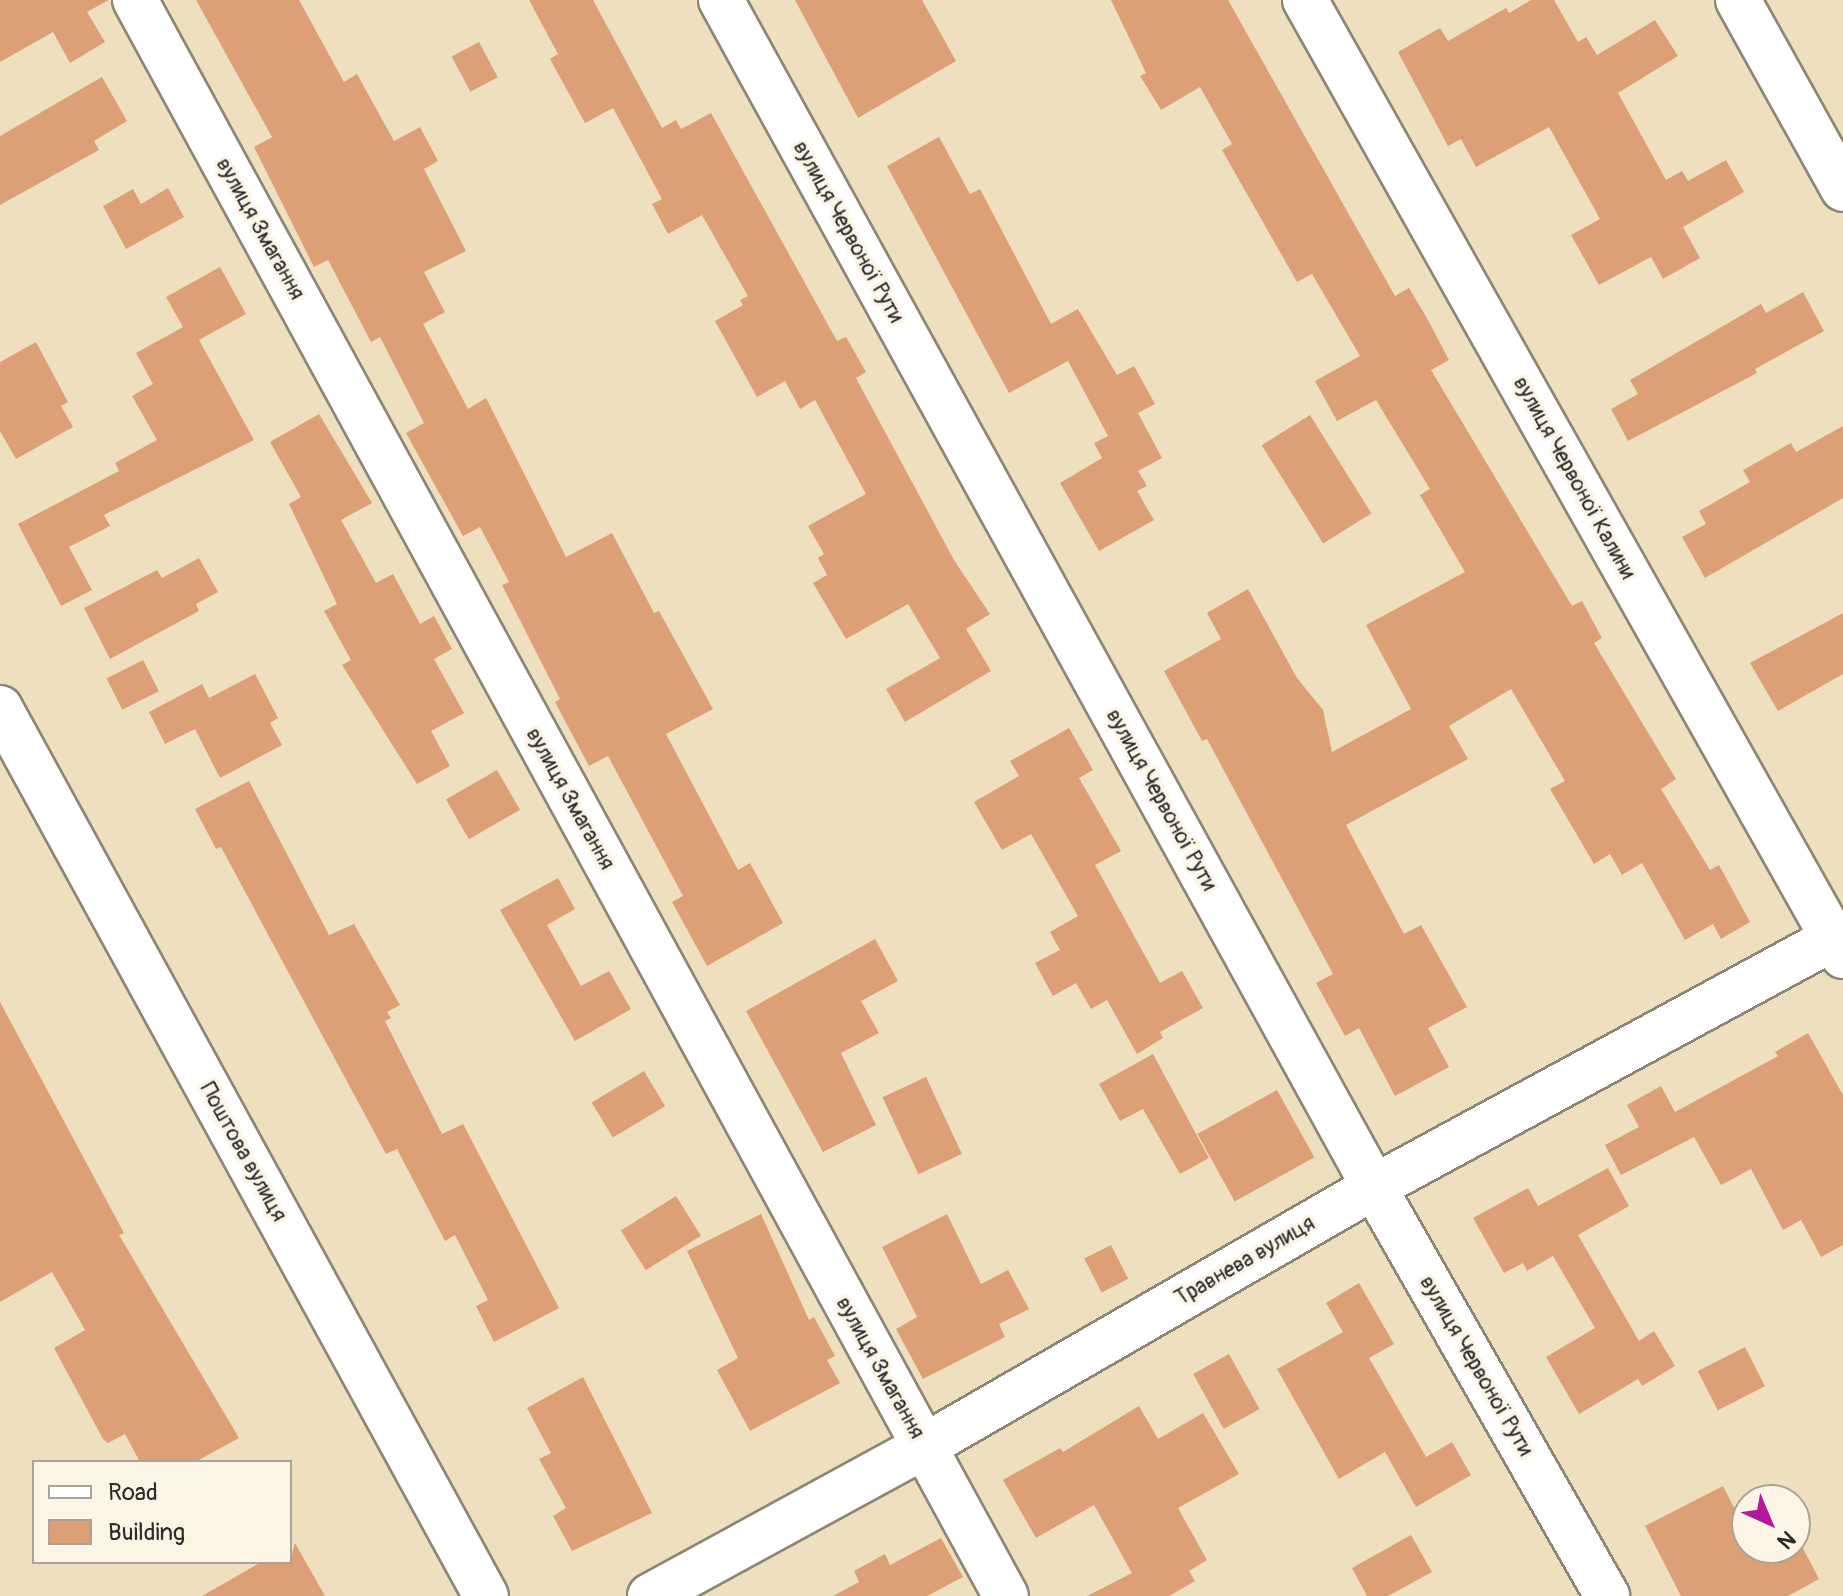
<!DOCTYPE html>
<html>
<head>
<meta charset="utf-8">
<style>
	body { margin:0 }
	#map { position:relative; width:1843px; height:1596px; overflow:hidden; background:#eee0be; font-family:Pangolin,sans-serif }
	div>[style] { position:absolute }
	.building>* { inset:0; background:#dda076; transform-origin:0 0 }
	.roads { filter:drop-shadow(2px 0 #8c8674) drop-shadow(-2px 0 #8c8674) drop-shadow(0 2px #8c8674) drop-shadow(0 -2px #8c8674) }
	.minor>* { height:44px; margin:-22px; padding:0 22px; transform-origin:22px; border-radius:22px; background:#fff }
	span { translate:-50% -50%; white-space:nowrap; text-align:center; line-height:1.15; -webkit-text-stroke:7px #fcf5e5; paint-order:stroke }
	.street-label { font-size:22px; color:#2b2b2b }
	.legend { position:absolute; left:32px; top:1460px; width:260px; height:104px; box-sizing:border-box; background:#fcf5e5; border:2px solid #a8a49b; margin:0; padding:10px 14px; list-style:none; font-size:24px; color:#2b2b2b }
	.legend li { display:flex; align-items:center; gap:16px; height:40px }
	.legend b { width:40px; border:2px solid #a8a49b }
	.north { position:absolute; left:1731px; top:1484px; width:80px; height:80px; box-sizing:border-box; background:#fcf5e5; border:2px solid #a8a49b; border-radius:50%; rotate:136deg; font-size:22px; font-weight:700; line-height:32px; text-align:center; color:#2b2b2b }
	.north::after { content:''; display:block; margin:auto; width:28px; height:36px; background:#b5179e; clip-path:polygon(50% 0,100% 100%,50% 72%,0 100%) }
</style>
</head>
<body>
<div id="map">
	<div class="building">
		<div style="clip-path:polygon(0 0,109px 0,87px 12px,105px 42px,70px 63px,53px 32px,0 62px)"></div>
		<div style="clip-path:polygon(196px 0,299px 0,344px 82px,357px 74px,394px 141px,420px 127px,438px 161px,424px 169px,466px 251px,424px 272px,445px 312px,423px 324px,468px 409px,486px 398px,566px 557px,612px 533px,654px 613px,659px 611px,713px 709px,666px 734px,738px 870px,750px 863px,783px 923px,707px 966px,672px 902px,683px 896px,608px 756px,589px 766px,555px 702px,560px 699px,502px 585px,509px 582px,480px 527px,463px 536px,406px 433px,424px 423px,380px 337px,371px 342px,328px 260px,314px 267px,254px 147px,272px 137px)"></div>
		<div style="clip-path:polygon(529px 0,593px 0,662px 128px,676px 120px,681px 129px,711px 113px,837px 341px,846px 337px,866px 372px,856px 378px,954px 560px,990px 614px,966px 629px,991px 671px,905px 722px,886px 689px,940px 658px,908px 604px,846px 639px,813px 583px,827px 575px,818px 558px,824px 554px,808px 526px,866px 494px,815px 400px,800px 409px,785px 381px,757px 397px,715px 321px,743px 305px,740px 300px,748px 296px,702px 215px,668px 234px,652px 204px,662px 199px,613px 108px,585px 123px,550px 59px,558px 54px)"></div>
		<div style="clip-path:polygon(795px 0,922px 0,956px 61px,858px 118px)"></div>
		<div style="clip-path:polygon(1111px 0,1228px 0,1395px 296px,1409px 288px,1428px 320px,1449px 360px,1431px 370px,1572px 606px,1582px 601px,1602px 638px,1594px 643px,1676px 779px,1661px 789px,1710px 870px,1719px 865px,1750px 922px,1721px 939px,1713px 924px,1685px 940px,1642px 863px,1622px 875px,1610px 854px,1594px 864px,1550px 789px,1565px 781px,1511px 689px,1449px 726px,1468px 759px,1346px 825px,1404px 934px,1421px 925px,1467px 1007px,1428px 1028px,1449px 1067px,1395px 1096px,1359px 1028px,1345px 1036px,1316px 983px,1333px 974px,1207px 739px,1202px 741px,1164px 671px,1221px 639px,1207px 613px,1248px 589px,1297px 678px,1323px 710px,1332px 752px,1411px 709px,1366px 625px,1465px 572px,1420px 495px,1430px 489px,1376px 400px,1337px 421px,1315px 381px,1360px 356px,1312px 274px,1297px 282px,1222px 150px,1232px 144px,1200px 87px,1161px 110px,1140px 76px,1146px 73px)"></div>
		<div style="clip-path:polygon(1531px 0,1554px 0,1578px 42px,1586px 37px,1597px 55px,1655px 20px,1678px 56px,1618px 93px,1666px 180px,1682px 171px,1688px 181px,1726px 160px,1744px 192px,1683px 227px,1700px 258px,1663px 279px,1651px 257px,1599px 285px,1571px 235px,1600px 219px,1549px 127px,1476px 167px,1461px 139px,1448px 146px,1398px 52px,1440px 28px,1448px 41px,1506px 8px,1509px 13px)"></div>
		<div style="left:479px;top:42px;width:40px;height:31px;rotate:62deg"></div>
		<div style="clip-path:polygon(102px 77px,127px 121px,94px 141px,99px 150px,0 205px,0 136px)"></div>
		<div style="clip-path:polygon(939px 137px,970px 194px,980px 189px,1051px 324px,1078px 309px,1117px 375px,1134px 366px,1155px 404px,1138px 413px,1162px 458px,1138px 471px,1147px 486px,1137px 491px,1154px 520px,1099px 551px,1060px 483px,1102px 458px,1094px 443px,1108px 436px,1068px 361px,1009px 393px,887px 166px)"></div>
		<div style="clip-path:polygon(168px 188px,184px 217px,126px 249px,103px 206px,133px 189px,141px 204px)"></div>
		<div style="clip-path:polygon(220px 267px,246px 314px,199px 340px,254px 440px,104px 515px,110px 526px,69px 547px,92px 590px,61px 606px,18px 524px,119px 471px,115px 463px,157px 440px,132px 396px,153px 384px,136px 353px,183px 327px,166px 297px)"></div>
		<div style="clip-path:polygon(1803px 292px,1824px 331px,1755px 369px,1757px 373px,1628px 441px,1611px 409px,1638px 394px,1630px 380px,1761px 304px,1766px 313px)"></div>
		<div style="clip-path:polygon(36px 342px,68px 402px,61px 406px,73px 427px,16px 459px,0 431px,0 362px)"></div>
		<div style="clip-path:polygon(319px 414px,372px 503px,341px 520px,376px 583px,393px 574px,420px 624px,434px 616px,452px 649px,434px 659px,464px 713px,431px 731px,450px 766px,417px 784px,342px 665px,351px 660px,324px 611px,337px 604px,289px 504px,301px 497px,270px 442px)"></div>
		<div style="left:1310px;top:415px;width:116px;height:57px;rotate:58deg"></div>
		<div style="clip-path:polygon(1843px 426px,1843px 498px,1705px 578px,1682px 537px,1706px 524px,1699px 511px,1750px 482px,1743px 470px,1791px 443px,1796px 452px)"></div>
		<div style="clip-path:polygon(199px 558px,218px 592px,196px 604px,199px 611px,110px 659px,84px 608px,157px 570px,162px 578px)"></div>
		<div style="clip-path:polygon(1843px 613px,1843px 674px,1778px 711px,1750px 663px)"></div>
		<div style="left:143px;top:660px;width:35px;height:41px;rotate:63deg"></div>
		<div style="clip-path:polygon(255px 674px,278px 718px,270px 723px,282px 745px,220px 778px,195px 729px,165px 744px,149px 712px,202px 684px,209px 698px)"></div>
		<div style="clip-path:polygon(1069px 728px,1093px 770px,1079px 778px,1121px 851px,1095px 865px,1160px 983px,1182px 971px,1203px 1008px,1160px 1032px,1163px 1038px,1137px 1054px,1107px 1000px,1091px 1009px,1076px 983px,1053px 996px,1035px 963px,1060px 950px,1050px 932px,1078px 916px,1031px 834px,1002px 850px,974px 802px,1019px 776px,1010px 761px)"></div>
		<div style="left:497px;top:770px;width:46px;height:59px;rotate:60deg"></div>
		<div style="clip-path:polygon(249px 781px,329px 935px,354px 924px,400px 1005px,387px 1012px,391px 1018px,385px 1021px,442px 1134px,463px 1124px,559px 1308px,494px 1342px,476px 1306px,488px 1300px,455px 1235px,445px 1241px,397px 1149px,386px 1154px,221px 847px,216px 849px,195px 809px)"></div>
		<div style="clip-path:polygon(558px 878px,575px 909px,547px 925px,581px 986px,609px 971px,631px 1009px,575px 1041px,500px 910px)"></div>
		<div style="clip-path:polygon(875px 939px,898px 981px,861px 1001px,879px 1033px,841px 1053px,876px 1125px,823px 1152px,746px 1011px)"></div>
		<div style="clip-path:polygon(0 1002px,124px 1233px,119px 1235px,239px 1438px,195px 1462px,140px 1462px,125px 1434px,108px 1443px,103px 1439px,54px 1348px,85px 1330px,52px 1272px,0 1302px)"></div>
		<div style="clip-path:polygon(1808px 1033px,1843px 1095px,1843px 1245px,1821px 1257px,1801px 1220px,1783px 1230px,1751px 1169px,1721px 1185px,1694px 1137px,1621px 1175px,1605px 1145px,1639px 1127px,1627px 1105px,1661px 1086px,1675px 1112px,1778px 1056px,1775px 1052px)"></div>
		<div style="clip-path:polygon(1153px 1054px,1209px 1158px,1180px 1174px,1143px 1109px,1120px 1121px,1099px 1084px)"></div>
		<div style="left:644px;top:1071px;width:41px;height:61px;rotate:59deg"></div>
		<div style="left:926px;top:1077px;width:85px;height:48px;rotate:65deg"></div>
		<div style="left:1277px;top:1090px;width:77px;height:91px;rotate:61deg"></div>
		<div style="clip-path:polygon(1608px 1168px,1629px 1206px,1578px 1235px,1639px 1341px,1654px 1331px,1675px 1366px,1642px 1386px,1638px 1379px,1579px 1414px,1546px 1357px,1595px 1328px,1553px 1256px,1527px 1271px,1523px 1263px,1504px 1273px,1473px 1218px,1528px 1188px,1538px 1206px)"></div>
		<div style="left:676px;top:1196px;width:47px;height:65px;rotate:58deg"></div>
		<div style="clip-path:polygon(761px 1214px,809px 1320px,814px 1317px,835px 1356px,827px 1360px,840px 1383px,750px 1431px,717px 1370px,738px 1358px,687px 1251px)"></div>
		<div style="clip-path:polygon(947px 1214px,981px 1284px,1008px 1270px,1029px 1309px,999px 1324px,1005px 1337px,923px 1379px,896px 1329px,917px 1317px,882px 1247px)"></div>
		<div style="left:1111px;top:1245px;width:38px;height:30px;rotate:63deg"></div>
		<div style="clip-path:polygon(1359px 1283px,1394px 1344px,1369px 1358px,1426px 1457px,1452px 1442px,1471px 1475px,1416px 1507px,1385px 1452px,1339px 1479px,1277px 1369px,1343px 1332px,1326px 1303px)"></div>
		<div style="left:1745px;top:1347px;width:44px;height:53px;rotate:63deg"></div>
		<div style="left:1229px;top:1354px;width:63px;height:41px;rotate:61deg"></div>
		<div style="clip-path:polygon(583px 1377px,652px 1513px,572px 1551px,553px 1516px,566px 1508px,539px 1459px,551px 1453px,527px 1408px)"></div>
		<div style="clip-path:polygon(1139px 1406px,1158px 1439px,1203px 1413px,1239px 1474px,1178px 1508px,1207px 1560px,1189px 1571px,1195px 1581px,1169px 1596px,1087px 1596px,1132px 1573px,1094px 1505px,1036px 1538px,1003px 1480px,1060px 1448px,1063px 1452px)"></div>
		<div style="clip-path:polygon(1723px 1486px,1747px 1533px,1747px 1548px,1795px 1548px,1795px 1533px,1819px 1579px,1788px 1596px,1681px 1596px,1645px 1526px)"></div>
		<div style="clip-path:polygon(1411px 1535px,1432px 1572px,1388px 1596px,1367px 1596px,1352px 1568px)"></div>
		<div style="clip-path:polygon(941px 1538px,963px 1577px,927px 1596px,833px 1596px,859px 1582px,854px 1571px,885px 1554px,890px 1565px)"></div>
		<div style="clip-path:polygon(295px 1543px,325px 1596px,202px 1596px,261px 1562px,290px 1562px)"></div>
	</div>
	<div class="roads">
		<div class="minor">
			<div style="left:135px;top:0;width:1818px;rotate:61.38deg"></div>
			<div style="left:721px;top:0;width:1355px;rotate:61.18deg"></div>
			<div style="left:1374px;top:1187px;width:471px;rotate:60.3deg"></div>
			<div style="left:1305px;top:0;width:1097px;rotate:60.63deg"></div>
			<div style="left:1738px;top:0;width:216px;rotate:60.9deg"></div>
			<div style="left:0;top:708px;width:1012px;rotate:61.31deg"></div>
			<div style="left:650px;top:1596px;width:311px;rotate:-28.6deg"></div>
			<div style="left:923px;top:1447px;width:521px;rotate:-29.96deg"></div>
			<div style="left:1374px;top:1187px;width:533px;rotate:-28.44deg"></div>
		</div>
	</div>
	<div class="street-label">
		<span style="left:260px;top:229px;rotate:61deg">вулиця Змагання</span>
		<span style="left:848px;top:232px;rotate:61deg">вулиця Червоної Рути</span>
		<span style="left:1574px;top:478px;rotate:61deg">вулиця Червоної Калини</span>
		<span style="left:570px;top:799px;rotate:61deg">вулиця Змагання</span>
		<span style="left:1161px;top:800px;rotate:61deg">вулиця Червоної Рути</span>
		<span style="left:243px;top:1152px;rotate:61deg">Поштова вулиця</span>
		<span style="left:1245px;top:1261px;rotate:-30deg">Травнева вулиця</span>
		<span style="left:1476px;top:1366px;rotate:60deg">вулиця Червоної Рути</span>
		<span style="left:880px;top:1368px;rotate:61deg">вулиця Змагання</span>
	</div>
	<ul class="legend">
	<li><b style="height:10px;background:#fff"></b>Road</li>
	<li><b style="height:22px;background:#dda076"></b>Building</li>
	</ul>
	<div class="north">N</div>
</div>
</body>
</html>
